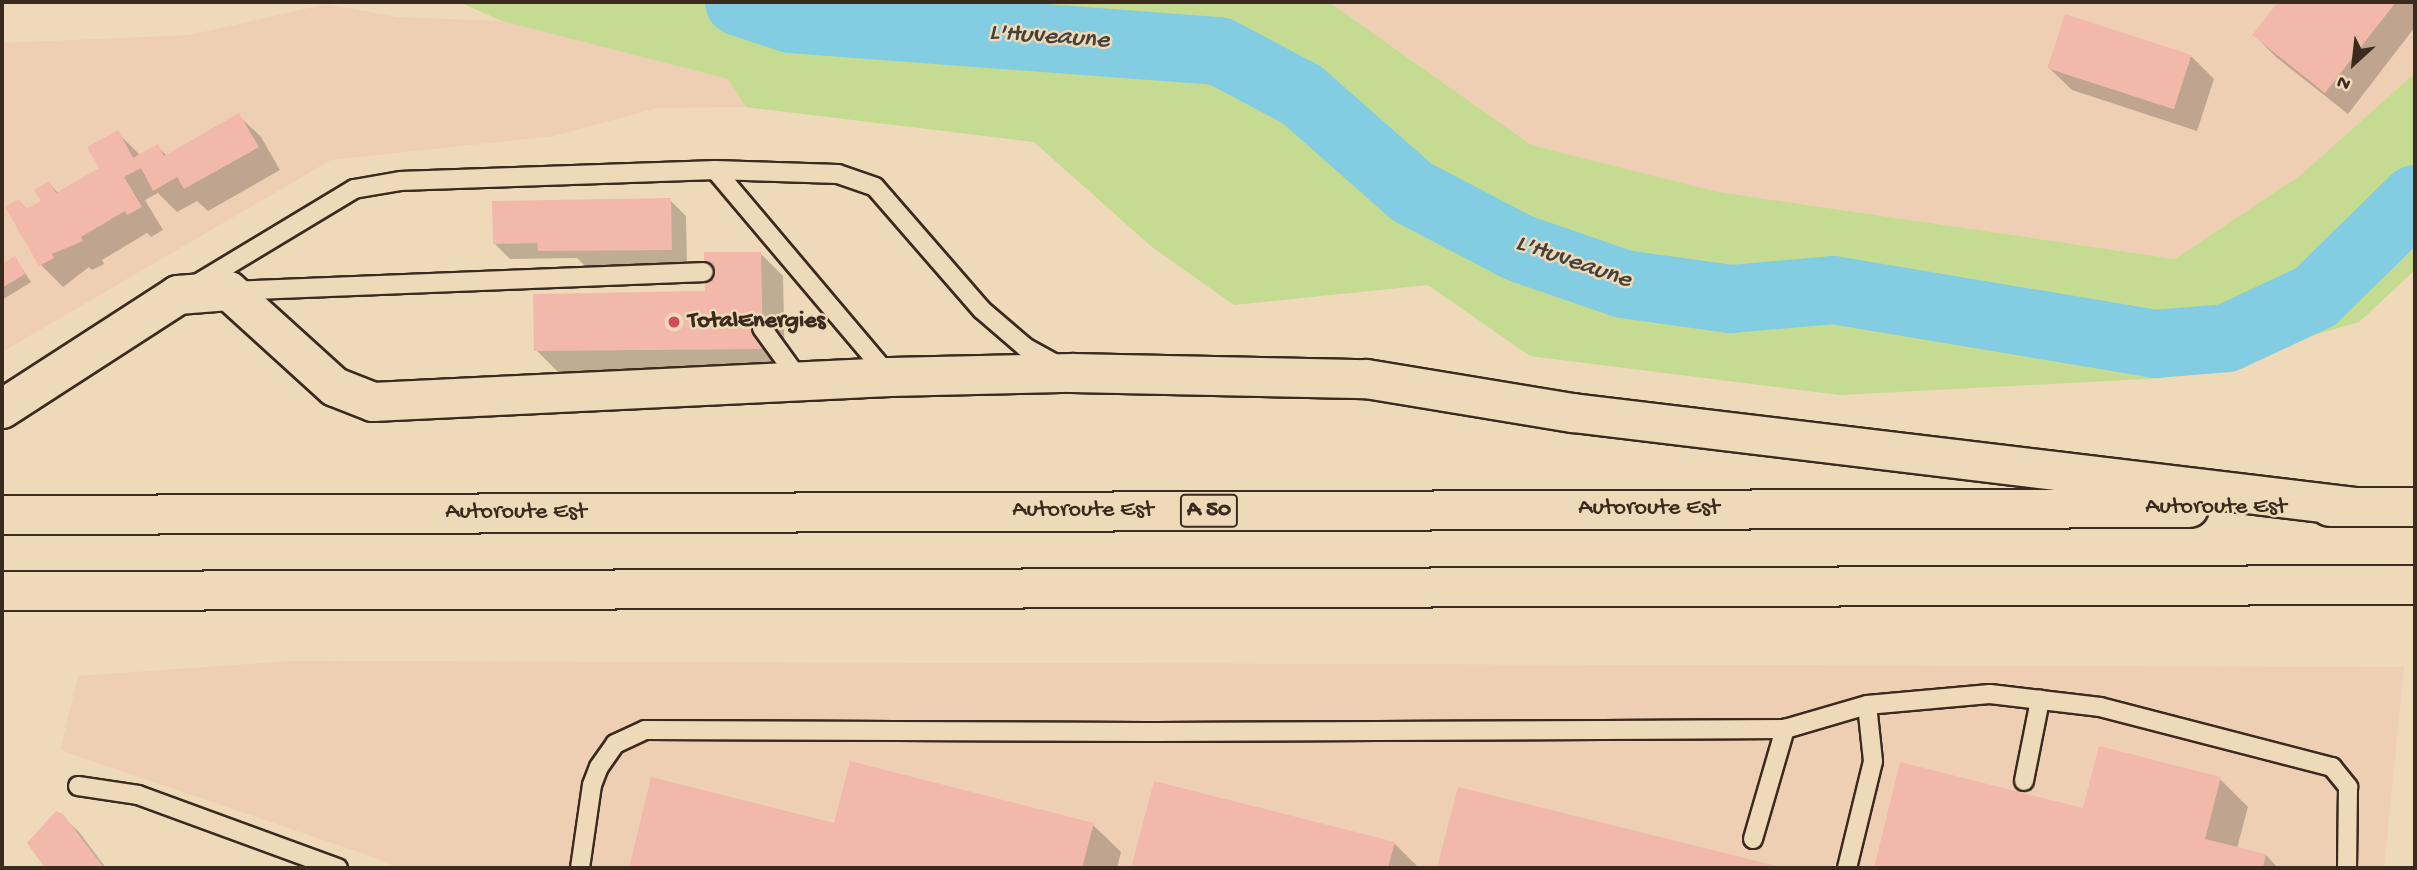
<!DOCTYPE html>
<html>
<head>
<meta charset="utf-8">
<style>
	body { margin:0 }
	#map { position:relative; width:2417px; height:870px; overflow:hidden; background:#eed9b8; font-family:"Gochi Hand",sans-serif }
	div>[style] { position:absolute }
	.built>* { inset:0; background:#efcfb4 }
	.green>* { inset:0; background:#c4db91 }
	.shadow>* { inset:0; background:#0003 }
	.river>* { height:68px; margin:-34px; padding:0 34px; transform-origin:34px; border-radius:34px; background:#82cde1 }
	.building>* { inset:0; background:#f2b8aa; transform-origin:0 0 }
	.roads { filter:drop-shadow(2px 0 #3b2a1e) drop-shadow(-2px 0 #3b2a1e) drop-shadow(0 2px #3b2a1e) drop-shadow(0 -2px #3b2a1e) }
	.lane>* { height:18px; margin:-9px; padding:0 9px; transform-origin:9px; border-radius:9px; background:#eed9b8 }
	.highway>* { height:38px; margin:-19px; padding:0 19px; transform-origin:19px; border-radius:19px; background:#eed9b8 }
	.dots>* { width:19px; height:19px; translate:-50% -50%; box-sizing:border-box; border:4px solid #eed9b8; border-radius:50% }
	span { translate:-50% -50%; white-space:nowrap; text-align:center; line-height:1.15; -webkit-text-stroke:5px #eed9b8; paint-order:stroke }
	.shield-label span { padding:2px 5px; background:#eed9b8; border:2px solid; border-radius:5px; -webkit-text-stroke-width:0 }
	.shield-label { font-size:23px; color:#3b2a1e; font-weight:700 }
	.poi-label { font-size:24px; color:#3b2a1e; font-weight:700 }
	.left { translate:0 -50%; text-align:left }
	.street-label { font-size:24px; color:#3b2a1e }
	.water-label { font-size:26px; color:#46423b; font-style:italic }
	.frame { position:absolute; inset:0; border:4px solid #3b2a1e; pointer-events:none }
	.north { position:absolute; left:2319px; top:28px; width:70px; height:70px; -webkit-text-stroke:5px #eed9b8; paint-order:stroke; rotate:207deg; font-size:19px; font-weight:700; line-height:28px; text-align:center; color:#3b2a1e }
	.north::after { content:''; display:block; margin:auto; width:24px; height:32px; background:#3b2a1e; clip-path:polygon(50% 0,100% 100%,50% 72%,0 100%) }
</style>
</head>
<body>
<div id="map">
	<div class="built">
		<div style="clip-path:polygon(1329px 2px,2415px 2px,2415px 73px,2302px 174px,2176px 259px,1718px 192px,1531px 145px)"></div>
		<div style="clip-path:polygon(326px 4px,397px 17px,502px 21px,728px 79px,746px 107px,657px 108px,554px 136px,331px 160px,2px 352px,2px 43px,190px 35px)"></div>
		<div style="clip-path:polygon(290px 661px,2404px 667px,2384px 868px,397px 868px,376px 858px,60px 750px,78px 676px)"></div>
	</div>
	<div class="green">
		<div style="clip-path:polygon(459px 2px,1329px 2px,1531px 145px,1718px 192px,2175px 259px,2302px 174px,2415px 73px,2415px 270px,2359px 322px,2164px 378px,1840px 395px,1530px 356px,1428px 285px,1234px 305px,1152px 247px,1034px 142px,746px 107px,728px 79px,502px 21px)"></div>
	</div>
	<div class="shadow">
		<div style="clip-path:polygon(2280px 2px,2415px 2px,2415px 27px,2348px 114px,2276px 57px,2254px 35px)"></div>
		<div style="clip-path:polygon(2066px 16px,2192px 57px,2214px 79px,2197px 131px,2072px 90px,2049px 68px)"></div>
		<div style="clip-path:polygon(238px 115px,261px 137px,280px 170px,208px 211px,197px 201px,177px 212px,158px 193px,145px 200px,163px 230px,151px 237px,147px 233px,102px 260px,104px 264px,92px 270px,89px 267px,63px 287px,41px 265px,7px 207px,19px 201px,28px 210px,43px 202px,49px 183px,58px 193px,102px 168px,117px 132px,141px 156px,157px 146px,167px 156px)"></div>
		<div style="clip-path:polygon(670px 200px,686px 216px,687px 265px,585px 266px,577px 258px,510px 259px,494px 243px)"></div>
		<div style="clip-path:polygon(760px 253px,783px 276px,785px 371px,558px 372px,536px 350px,706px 293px)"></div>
		<div style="clip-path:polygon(15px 258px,31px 282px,2px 300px,2px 266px)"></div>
		<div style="clip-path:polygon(1902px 764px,2084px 810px,2220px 779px,2248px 807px,2237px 848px,2266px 855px,2278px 868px,1875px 868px)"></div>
		<div style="clip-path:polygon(653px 779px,836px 825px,1093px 825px,1121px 852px,1117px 868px,631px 868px)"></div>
		<div style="clip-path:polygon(1155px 783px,1394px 843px,1419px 868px,1133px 868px)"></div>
		<div style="clip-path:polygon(1459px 789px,1778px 868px,1439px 868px)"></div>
		<div style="clip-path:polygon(62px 816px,79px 832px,106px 868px,49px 868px,29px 844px)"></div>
	</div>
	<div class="river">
		<div style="left:739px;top:2px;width:55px;rotate:18.1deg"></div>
		<div style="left:791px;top:19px;width:429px;rotate:4.3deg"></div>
		<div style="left:1219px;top:51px;width:94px;rotate:27.9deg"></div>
		<div style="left:1302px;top:95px;width:147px;rotate:41.4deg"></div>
		<div style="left:1412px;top:192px;width:121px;rotate:27.6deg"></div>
		<div style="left:1519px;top:248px;width:110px;rotate:19.1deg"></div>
		<div style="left:1623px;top:284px;width:109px;rotate:7.9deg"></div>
		<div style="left:1731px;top:299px;width:102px;rotate:-5deg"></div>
		<div style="left:1833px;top:290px;width:326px;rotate:9.5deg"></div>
		<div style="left:2154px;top:344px;width:73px;rotate:-4.7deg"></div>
		<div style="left:2227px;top:338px;width:97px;rotate:-25deg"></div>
		<div style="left:2315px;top:297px;width:140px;rotate:-44.4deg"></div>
	</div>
	<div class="building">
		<div style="clip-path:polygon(2278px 2px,2396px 2px,2325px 93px,2252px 35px)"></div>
		<div style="left:2065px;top:14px;width:133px;height:57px;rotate:18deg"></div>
		<div style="clip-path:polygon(239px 113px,259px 147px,184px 189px,177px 177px,153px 191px,141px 168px,124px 177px,142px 207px,127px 215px,125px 211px,81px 237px,83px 241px,52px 254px,54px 258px,39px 266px,5px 207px,19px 199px,26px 209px,41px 201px,34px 190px,49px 181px,56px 193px,99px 168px,87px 147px,118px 130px,133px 158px,158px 144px,164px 156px)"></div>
		<div style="clip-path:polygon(671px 198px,672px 250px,538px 251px,537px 243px,493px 244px,492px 201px)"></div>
		<div style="clip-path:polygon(704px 252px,761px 252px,763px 349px,534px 351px,533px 294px,705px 291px)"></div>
		<div style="clip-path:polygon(15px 256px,25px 274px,2px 288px,2px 264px)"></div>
		<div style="clip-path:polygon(2099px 746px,2221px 777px,2205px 839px,2266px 854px,2263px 868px,1874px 868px,1900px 762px,2083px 808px)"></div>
		<div style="clip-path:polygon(850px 761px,1094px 823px,1082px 868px,629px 868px,651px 777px,834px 823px)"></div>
		<div style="clip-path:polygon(1154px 781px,1395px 842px,1388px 868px,1131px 868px)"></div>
		<div style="clip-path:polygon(1458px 787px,1781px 867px,1781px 868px,1437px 868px)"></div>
		<div style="clip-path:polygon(56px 811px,63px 814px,104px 868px,45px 868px,27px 843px)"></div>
	</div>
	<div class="roads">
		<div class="lane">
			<div style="left:715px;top:170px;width:123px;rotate:1.9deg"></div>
			<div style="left:838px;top:174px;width:39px;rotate:19deg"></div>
			<div style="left:875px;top:187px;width:163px;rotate:49deg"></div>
			<div style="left:982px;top:310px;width:57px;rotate:40.7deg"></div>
			<div style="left:1025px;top:347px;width:39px;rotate:29deg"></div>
			<div style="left:195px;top:285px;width:186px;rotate:-31.1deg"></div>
			<div style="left:354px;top:189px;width:48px;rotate:-9.7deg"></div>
			<div style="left:401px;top:181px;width:314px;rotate:-2deg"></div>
			<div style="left:715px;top:170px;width:268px;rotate:49.8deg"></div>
			<div style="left:232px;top:291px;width:472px;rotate:-2.3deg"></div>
			<div style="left:762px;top:328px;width:67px;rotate:54.2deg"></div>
			<div style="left:2024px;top:781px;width:83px;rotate:-78.8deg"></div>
			<div style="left:78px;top:786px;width:61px;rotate:8.5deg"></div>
			<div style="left:138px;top:795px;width:213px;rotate:20.1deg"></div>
			<div style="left:1753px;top:839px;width:115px;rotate:-73.8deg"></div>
			<div style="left:580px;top:868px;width:84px;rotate:-81.8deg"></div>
			<div style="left:592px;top:785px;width:19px;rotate:-69deg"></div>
			<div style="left:599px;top:767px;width:28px;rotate:-55deg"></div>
			<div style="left:615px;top:744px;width:33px;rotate:-25deg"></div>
			<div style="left:645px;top:730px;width:510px;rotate:0.22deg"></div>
			<div style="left:1155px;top:732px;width:630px;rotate:-0.27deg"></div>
			<div style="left:1785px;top:729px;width:85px;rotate:-16.3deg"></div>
			<div style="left:1867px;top:705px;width:123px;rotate:-5.1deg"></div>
			<div style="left:1990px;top:694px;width:111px;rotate:6.7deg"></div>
			<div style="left:2100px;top:707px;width:240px;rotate:14.5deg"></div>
			<div style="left:2332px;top:767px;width:26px;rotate:51deg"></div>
			<div style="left:2348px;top:787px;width:81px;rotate:90.7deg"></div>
			<div style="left:1847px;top:868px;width:110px;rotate:-76.3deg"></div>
			<div style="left:1873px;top:761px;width:56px;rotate:-96.1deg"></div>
		</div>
		<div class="highway">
			<div style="left:2px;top:409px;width:210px;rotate:-32.9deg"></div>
			<div style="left:178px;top:295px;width:51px;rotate:-4.5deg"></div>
			<div style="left:229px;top:291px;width:143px;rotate:42.2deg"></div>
			<div style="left:335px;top:387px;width:41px;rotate:21.5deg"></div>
			<div style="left:373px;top:402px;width:518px;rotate:-2.77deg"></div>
			<div style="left:890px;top:377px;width:182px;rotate:-1.3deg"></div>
			<div style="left:1072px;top:373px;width:295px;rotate:1.2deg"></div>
			<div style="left:1367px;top:379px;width:209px;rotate:9.4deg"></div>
			<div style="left:1573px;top:413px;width:789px;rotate:6.85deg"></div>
			<div style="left:2330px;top:507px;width:85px"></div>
			<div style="left:2px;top:515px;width:2187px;rotate:-0.18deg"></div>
			<div style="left:2px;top:591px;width:2413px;rotate:-0.14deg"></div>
		</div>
	</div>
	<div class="dots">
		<div style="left:674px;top:322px;background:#d1495b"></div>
	</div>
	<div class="shield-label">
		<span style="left:1209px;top:511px">A 50</span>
	</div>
	<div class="poi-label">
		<span class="left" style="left:688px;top:322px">TotalEnergies</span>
	</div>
	<div class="street-label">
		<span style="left:2216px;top:508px">Autoroute Est</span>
		<span style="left:1649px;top:509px">Autoroute Est</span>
		<span style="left:1083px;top:511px">Autoroute Est</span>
		<span style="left:516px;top:513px">Autoroute Est</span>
	</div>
	<div class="water-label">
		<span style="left:1049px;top:38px;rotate:4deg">L'Huveaune</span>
		<span style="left:1573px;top:263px;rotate:19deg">L'Huveaune</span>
	</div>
	<div class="frame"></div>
	<div class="north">N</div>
</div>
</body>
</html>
